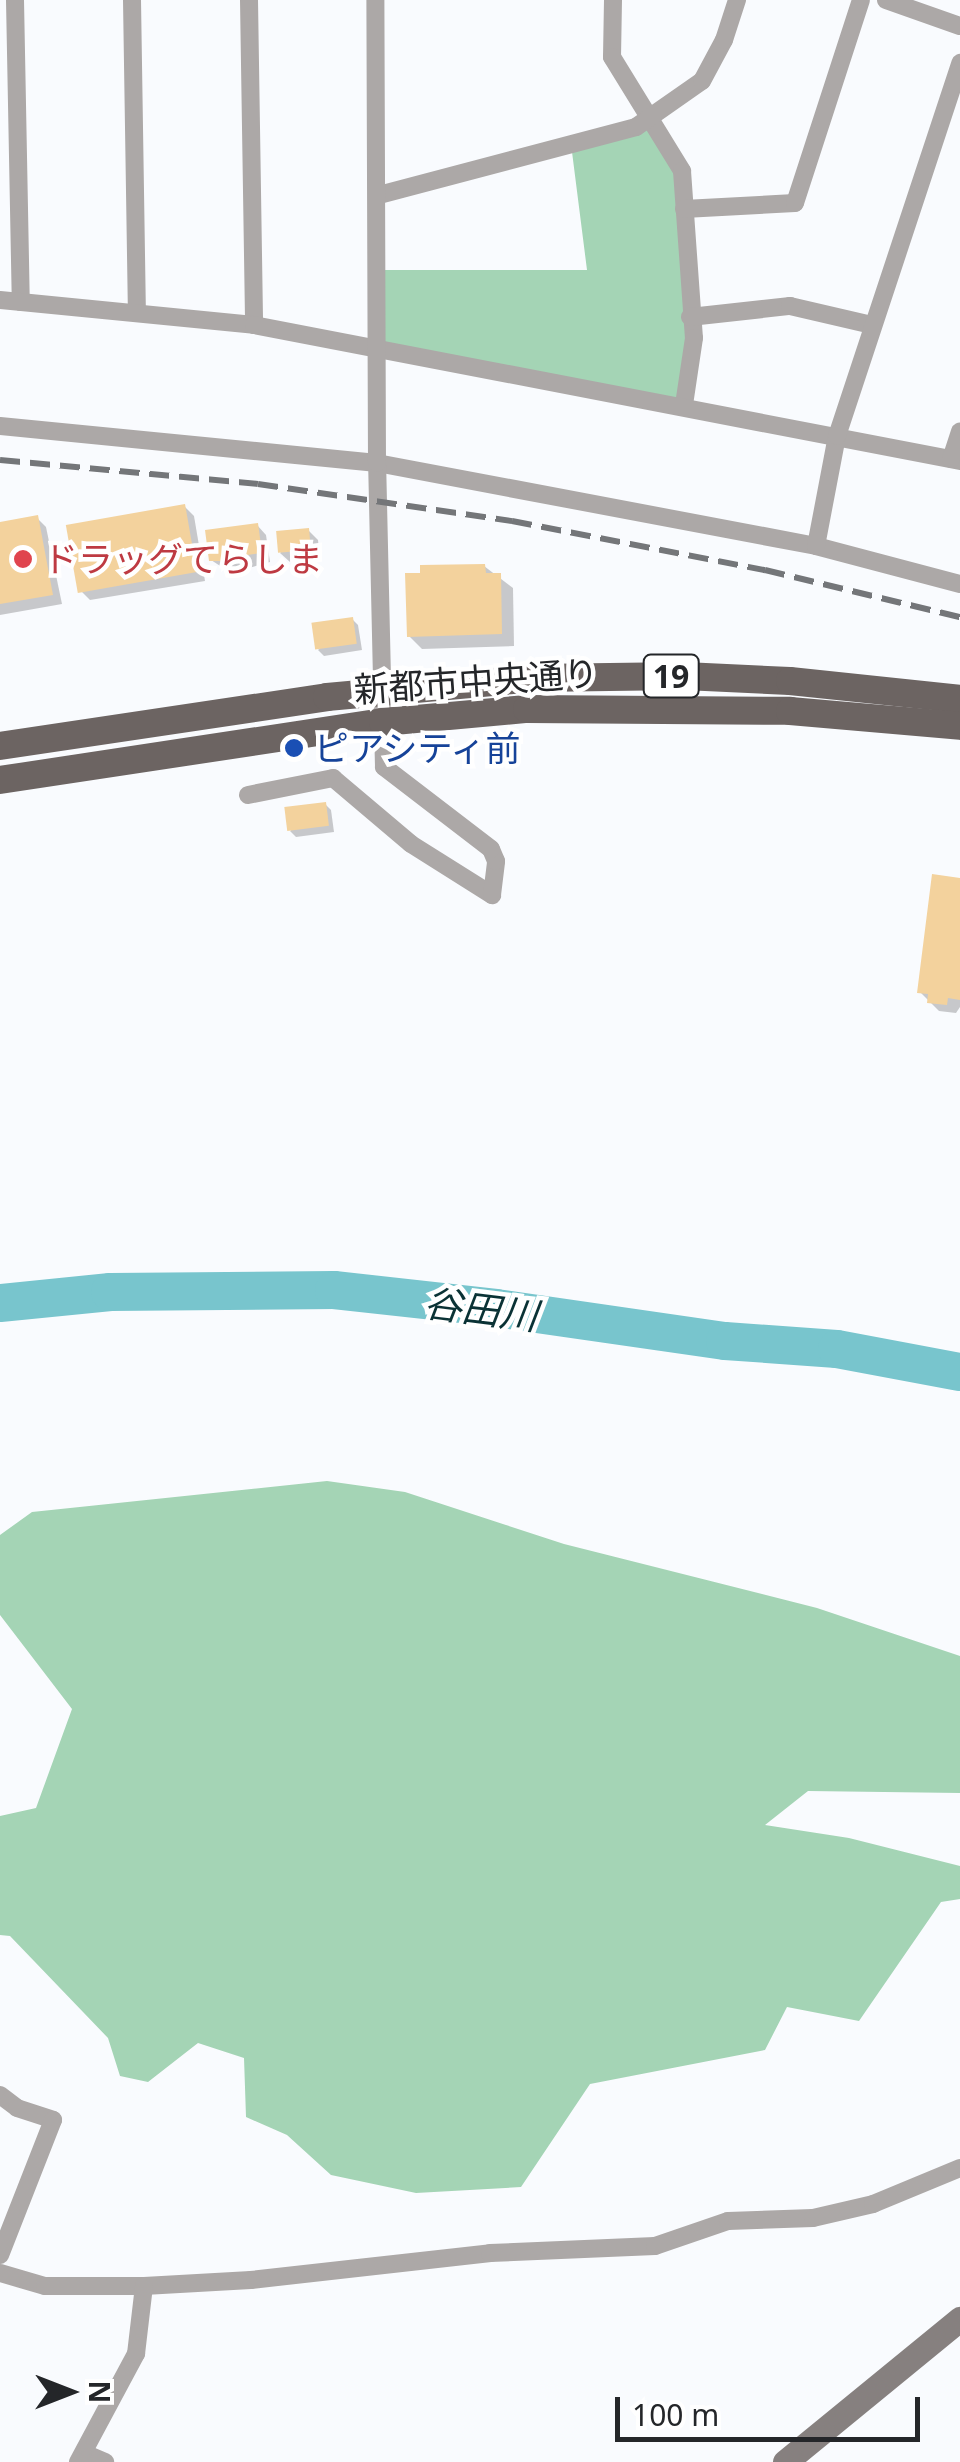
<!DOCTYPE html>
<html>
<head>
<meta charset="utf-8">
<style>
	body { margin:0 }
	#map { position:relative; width:960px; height:2462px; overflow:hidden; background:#f9fbfe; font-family:"Noto Sans","Noto Sans JP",sans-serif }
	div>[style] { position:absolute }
	.green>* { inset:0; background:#a4d4b5 }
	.shadow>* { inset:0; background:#0003 }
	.river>* { height:38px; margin:-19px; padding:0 19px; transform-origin:19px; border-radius:19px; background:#78c5cd }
	.building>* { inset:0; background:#f3d29d; transform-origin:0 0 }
	.street>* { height:18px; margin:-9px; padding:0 9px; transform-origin:9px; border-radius:9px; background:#aca8a7 }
	.secondary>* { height:25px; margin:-12.5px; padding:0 12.5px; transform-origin:12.5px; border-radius:12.5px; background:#86807f }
	.primary>* { height:28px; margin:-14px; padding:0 14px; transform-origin:14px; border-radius:14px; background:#6c6462 }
	.rail>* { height:6px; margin-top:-3px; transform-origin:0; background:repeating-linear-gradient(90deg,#747679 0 20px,transparent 0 30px) }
	.dots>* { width:28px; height:28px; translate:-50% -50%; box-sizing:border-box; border:5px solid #fff; border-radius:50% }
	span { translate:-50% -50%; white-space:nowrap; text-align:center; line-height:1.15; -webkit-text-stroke:9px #fff; paint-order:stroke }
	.shield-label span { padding:2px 8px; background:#fff; border:2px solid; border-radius:8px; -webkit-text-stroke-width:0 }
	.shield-label { font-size:32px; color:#242629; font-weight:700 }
	.health-label { font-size:35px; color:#be3a42 }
	.left { translate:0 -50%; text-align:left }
	.street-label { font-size:35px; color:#242629 }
	.transit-label { font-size:35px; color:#164399 }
	.water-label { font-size:38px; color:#0a3235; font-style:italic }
	.north { position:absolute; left:20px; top:2342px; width:100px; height:100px; -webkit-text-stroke:8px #fff; paint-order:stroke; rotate:90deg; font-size:28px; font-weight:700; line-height:40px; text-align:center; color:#242629 }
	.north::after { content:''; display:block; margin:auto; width:35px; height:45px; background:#242629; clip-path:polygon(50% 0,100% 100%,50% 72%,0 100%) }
	.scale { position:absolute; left:615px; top:2397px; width:305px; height:45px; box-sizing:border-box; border:5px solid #242629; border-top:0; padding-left:12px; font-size:30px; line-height:35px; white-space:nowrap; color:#242629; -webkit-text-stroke:8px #fff; paint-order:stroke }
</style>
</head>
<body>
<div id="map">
	<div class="green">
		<div style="clip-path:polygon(652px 118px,682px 171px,690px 317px,684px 405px,378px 350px,378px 270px,587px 270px,571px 144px)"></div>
		<div style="clip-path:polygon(327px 1481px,405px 1492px,564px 1544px,817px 1608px,960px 1656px,960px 1793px,808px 1791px,765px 1825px,849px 1838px,960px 1866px,960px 1899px,941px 1902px,859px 2021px,787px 2007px,765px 2050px,590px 2084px,521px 2187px,416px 2193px,331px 2175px,287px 2135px,246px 2117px,244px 2058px,198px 2043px,148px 2082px,120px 2076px,108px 2038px,10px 1936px,0 1935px,0 1816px,36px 1808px,72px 1709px,0 1615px,0 1535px,32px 1512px)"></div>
	</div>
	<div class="shadow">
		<div style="clip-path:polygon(184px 506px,194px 516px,205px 581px,90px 600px,80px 590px)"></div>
		<div style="clip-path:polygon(37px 518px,46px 527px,62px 604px,0 615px,0 525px)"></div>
		<div style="clip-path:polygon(257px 525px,266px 535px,270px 562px,231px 573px,211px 560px)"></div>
		<div style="clip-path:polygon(308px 530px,318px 540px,320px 559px,290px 562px,280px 553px)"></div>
		<div style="clip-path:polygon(484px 566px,513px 588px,514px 646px,422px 649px,409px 636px)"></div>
		<div style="clip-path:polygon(352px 619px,358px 625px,362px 650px,324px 656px,318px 650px)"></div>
		<div style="clip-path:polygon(325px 804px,331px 810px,334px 832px,296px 837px,290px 831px)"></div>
		<div style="clip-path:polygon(960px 881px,960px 1007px,956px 1013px,939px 1011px,920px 992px)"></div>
	</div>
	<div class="river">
		<div style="left:0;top:1303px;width:111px;rotate:-5.7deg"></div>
		<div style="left:110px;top:1292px;width:224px;rotate:-0.5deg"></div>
		<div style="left:334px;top:1290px;width:163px;rotate:6.3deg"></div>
		<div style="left:496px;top:1308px;width:231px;rotate:8.2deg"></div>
		<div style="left:725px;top:1341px;width:112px;rotate:4.1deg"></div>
		<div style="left:837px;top:1349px;width:125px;rotate:10.6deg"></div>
	</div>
	<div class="building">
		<div style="left:185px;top:504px;width:69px;height:121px;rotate:80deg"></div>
		<div style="clip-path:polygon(38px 515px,53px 595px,0 604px,0 522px)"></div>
		<div style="clip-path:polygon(258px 523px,262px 553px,240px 556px,241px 561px,209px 561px,205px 530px)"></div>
		<div style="left:309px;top:528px;width:22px;height:33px;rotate:85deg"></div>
		<div style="clip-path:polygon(485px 564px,486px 573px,501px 573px,502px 634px,407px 637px,405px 573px,420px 573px,420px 565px)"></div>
		<div style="left:353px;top:617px;width:27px;height:42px;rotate:82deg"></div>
		<div style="left:326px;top:802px;width:24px;height:42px;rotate:83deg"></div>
		<div style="clip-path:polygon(932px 874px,960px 878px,960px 1000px,948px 998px,947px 1005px,927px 1003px,928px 994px,917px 993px)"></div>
	</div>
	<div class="street">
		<div style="left:15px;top:0;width:302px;rotate:88.9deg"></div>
		<div style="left:132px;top:0;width:313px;rotate:89.1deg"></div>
		<div style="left:249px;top:0;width:325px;rotate:89.1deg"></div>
		<div style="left:613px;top:0;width:57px;rotate:91deg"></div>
		<div style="left:612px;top:57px;width:134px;rotate:58.4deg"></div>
		<div style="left:682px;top:171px;width:167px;rotate:85.9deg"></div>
		<div style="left:694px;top:338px;width:68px;rotate:98.5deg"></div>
		<div style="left:886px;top:0;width:78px;rotate:19.4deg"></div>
		<div style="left:379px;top:195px;width:266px;rotate:-14.8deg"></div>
		<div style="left:636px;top:127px;width:80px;rotate:-34.9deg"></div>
		<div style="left:702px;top:81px;width:47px;rotate:-61.8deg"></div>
		<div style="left:724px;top:40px;width:42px;rotate:-72deg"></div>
		<div style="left:684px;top:209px;width:111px;rotate:-3.1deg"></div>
		<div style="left:795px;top:203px;width:213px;rotate:-72deg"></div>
		<div style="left:0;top:300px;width:255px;rotate:5.6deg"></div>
		<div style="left:254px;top:325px;width:719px;rotate:10.9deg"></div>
		<div style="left:690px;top:317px;width:101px;rotate:-6.3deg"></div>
		<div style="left:790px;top:306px;width:84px;rotate:13deg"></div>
		<div style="left:0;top:426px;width:379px;rotate:5.6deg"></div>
		<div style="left:377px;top:463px;width:447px;rotate:10.7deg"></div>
		<div style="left:816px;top:546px;width:149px;rotate:14.8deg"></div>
		<div style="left:951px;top:459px;width:29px;rotate:-72deg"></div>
		<div style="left:816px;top:546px;width:112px;rotate:-79.2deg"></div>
		<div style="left:837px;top:436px;width:393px;rotate:-71.7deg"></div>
		<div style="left:248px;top:795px;width:87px;rotate:-11.3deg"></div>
		<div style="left:333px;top:778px;width:102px;rotate:40.2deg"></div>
		<div style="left:411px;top:844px;width:96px;rotate:32.2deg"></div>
		<div style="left:492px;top:895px;width:34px;rotate:-83deg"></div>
		<div style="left:496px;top:861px;width:13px;rotate:-113deg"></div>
		<div style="left:491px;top:849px;width:135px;rotate:-142.5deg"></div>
		<div style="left:384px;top:767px;width:304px;rotate:-91.3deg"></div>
		<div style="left:377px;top:463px;width:463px;rotate:-90.2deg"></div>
		<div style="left:0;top:2095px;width:21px;rotate:37deg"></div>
		<div style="left:17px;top:2108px;width:38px;rotate:18deg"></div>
		<div style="left:53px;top:2120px;width:145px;rotate:111.4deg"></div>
		<div style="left:0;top:2273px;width:47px;rotate:16.1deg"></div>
		<div style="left:45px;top:2286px;width:99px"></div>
		<div style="left:144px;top:2286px;width:107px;rotate:-3.2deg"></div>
		<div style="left:251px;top:2280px;width:241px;rotate:-6.4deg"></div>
		<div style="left:490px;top:2253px;width:165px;rotate:-2.4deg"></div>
		<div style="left:655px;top:2246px;width:77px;rotate:-18.9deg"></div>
		<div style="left:728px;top:2221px;width:85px;rotate:-2deg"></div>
		<div style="left:813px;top:2218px;width:62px;rotate:-13.1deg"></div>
		<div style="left:873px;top:2204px;width:94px;rotate:-22.5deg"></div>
		<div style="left:84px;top:2453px;width:23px;rotate:23deg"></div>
		<div style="left:78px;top:2462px;width:123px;rotate:-61.8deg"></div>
		<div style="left:136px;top:2354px;width:68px;rotate:-83.3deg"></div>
	</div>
	<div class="secondary">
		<div style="left:785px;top:2462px;width:226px;rotate:-39.3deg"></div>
	</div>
	<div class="primary">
		<div style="left:0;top:746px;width:331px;rotate:-8.5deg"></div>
		<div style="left:327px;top:697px;width:209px;rotate:-5.2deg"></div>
		<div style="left:535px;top:678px;width:149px;rotate:-0.8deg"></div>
		<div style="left:684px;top:676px;width:106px;rotate:2.7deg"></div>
		<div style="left:790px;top:681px;width:171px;rotate:6deg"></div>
		<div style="left:0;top:780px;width:387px;rotate:-8.6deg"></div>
		<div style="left:383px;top:722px;width:145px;rotate:-5.2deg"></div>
		<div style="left:527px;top:709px;width:263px;rotate:0.4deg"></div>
		<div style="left:790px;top:711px;width:171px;rotate:5deg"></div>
	</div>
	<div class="rail">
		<div style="left:0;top:460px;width:259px;rotate:5.3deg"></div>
		<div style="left:258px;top:484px;width:257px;rotate:8.3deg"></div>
		<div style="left:512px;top:521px;width:258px;rotate:11deg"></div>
		<div style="left:765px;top:570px;width:201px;rotate:13.6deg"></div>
	</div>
	<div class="dots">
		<div style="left:23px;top:559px;background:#e0444e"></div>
		<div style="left:294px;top:748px;background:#1a4fb4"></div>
	</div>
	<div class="shield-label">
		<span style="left:671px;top:676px">19</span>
	</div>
	<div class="health-label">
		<span class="left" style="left:43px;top:559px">ドラッグてらしま</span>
	</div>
	<div class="street-label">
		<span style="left:476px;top:681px;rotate:-4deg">新都市中央通り</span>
	</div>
	<div class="transit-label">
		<span class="left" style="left:314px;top:748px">ピアシティ前</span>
	</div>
	<div class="water-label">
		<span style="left:481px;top:1309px;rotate:7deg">谷田川</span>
	</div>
	<div class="north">N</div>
	<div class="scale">100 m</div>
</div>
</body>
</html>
